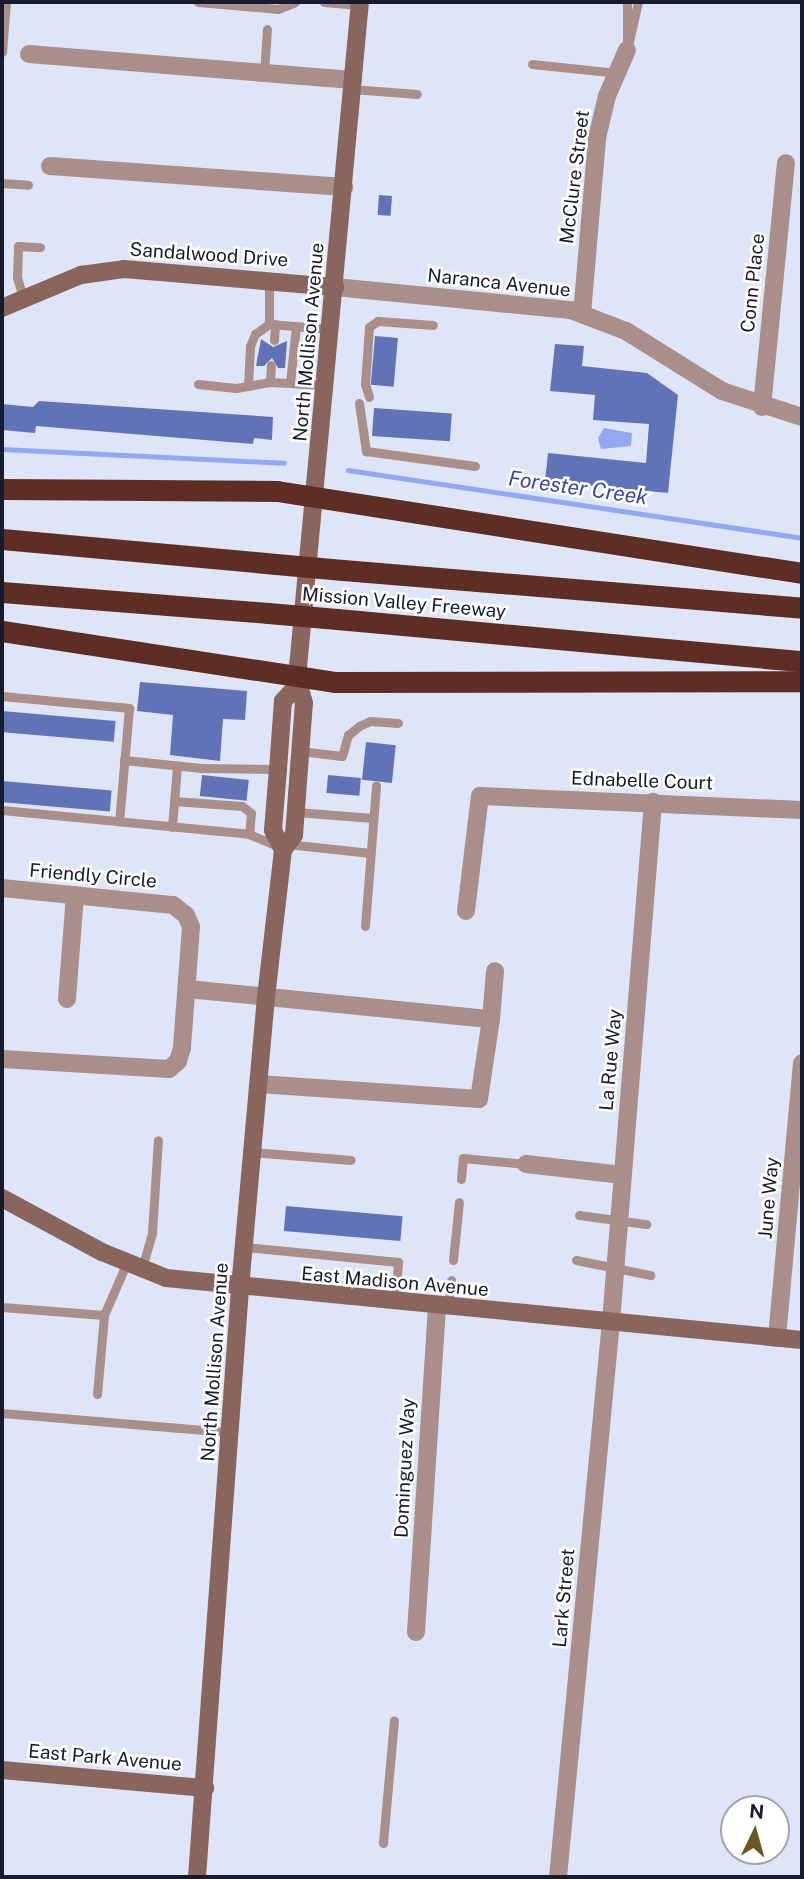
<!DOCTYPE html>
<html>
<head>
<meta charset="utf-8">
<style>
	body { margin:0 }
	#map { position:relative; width:804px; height:1879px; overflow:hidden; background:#dee5f9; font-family:"Public Sans",sans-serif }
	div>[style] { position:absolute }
	.water>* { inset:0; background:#93a8f0 }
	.stream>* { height:4.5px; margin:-2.25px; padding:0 2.25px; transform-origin:2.25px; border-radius:2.25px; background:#93a8f0 }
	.building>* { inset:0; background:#6173b6; transform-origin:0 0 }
	.lane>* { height:9px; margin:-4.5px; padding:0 4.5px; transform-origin:4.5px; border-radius:4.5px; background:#a98e89 }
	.street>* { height:18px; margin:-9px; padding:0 9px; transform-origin:9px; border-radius:9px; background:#a98e89 }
	.secondary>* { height:18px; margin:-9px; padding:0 9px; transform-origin:9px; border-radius:9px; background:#8a655e }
	.highway>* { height:21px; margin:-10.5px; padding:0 10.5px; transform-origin:10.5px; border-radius:10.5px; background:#5e2e25 }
	.highway-bridge>* { height:21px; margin:-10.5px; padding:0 10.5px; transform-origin:10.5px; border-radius:10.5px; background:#5e2e25 }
	span { translate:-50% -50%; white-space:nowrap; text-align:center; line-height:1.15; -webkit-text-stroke:5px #fff; paint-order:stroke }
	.street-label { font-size:19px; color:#161b2e }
	.water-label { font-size:21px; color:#38489b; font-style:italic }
	.frame { position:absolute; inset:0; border:4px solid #161b2e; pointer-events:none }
	.north { position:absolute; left:720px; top:1795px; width:70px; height:70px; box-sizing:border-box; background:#fff; border:2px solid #a2a4ab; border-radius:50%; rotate:5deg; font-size:19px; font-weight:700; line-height:28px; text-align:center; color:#161b2e }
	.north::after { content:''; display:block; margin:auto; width:24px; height:32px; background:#685826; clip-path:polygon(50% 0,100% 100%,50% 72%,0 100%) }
</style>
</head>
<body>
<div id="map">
	<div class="water">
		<div style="clip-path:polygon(604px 428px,632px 433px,631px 446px,601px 449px,598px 438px)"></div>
	</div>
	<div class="stream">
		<div style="left:2px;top:449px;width:282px;rotate:2.8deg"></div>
		<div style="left:348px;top:470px;width:459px;rotate:8.5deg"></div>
	</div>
	<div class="building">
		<div style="left:379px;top:195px;width:13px;height:20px;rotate:4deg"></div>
		<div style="left:375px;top:336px;width:23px;height:49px;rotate:5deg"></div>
		<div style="clip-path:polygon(261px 339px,273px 347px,287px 341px,285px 368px,278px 368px,272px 358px,264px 366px,256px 366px)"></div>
		<div style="clip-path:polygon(555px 344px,584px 346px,582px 366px,647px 373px,678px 395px,668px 493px,545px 481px,548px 453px,646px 463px,649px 424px,593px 420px,595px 395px,550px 391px)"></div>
		<div style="clip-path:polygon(39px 401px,273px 417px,272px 440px,254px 438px,253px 444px,36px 426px,35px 433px,2px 430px,2px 404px,33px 407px)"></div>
		<div style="left:374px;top:408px;width:78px;height:28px;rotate:4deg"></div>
		<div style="clip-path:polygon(140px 682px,247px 691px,245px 720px,223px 719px,220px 761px,170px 755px,173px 715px,137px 711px)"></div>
		<div style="left:2px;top:711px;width:114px;height:21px;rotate:5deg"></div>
		<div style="left:366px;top:742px;width:30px;height:38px;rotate:6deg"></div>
		<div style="left:202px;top:775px;width:47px;height:21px;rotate:6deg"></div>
		<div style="left:328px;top:775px;width:33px;height:18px;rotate:5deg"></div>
		<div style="left:2px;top:781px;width:110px;height:21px;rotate:5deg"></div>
		<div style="left:286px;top:1206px;width:117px;height:25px;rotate:5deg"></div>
	</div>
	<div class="lane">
		<div style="left:198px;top:2px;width:80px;rotate:5deg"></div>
		<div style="left:278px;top:9px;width:18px;rotate:-22deg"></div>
		<div style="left:324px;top:2px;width:36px;rotate:5deg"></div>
		<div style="left:627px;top:2px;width:48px;rotate:90deg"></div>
		<div style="left:627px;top:50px;width:49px;rotate:-77.1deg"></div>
		<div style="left:2px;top:52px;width:50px;rotate:-85.4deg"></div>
		<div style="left:532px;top:64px;width:85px;rotate:6deg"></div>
		<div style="left:264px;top:73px;width:44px;rotate:-86.1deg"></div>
		<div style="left:352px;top:89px;width:65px;rotate:4.4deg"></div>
		<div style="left:2px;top:183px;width:26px;rotate:4deg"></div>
		<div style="left:269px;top:279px;width:45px;rotate:90deg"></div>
		<div style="left:269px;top:324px;width:62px;rotate:4.6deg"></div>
		<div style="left:23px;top:298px;width:22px;rotate:-106deg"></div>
		<div style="left:17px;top:277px;width:31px;rotate:-88deg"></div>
		<div style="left:18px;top:246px;width:22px;rotate:3deg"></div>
		<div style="left:274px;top:340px;width:16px;rotate:-86deg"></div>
		<div style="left:270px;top:382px;width:17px;rotate:-87deg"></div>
		<div style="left:290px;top:383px;width:57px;rotate:-84deg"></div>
		<div style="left:198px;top:384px;width:38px;rotate:6deg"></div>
		<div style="left:236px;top:388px;width:35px;rotate:-10deg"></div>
		<div style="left:270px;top:382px;width:55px;rotate:3.1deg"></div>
		<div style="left:248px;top:386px;width:40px;rotate:-87.1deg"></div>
		<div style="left:250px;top:346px;width:13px;rotate:-67deg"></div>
		<div style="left:255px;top:334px;width:17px;rotate:-36deg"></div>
		<div style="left:369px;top:397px;width:14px;rotate:-107deg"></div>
		<div style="left:365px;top:384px;width:57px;rotate:-86deg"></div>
		<div style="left:369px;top:327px;width:11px;rotate:-34deg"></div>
		<div style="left:378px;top:321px;width:55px;rotate:4.2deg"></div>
		<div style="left:359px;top:403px;width:49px;rotate:81.7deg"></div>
		<div style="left:366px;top:451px;width:110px;rotate:7.8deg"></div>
		<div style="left:2px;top:696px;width:128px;rotate:5.4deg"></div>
		<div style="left:129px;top:708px;width:114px;rotate:95deg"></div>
		<div style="left:300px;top:751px;width:42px;rotate:6.8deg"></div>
		<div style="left:342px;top:756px;width:22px;rotate:-74deg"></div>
		<div style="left:348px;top:735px;width:14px;rotate:-39deg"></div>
		<div style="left:359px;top:726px;width:12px;rotate:-24deg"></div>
		<div style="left:370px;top:721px;width:28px;rotate:4deg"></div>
		<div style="left:124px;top:760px;width:78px;rotate:5.9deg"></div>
		<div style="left:202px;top:768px;width:76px;rotate:0.8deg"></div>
		<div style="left:174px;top:801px;width:68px;rotate:4.2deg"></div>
		<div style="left:242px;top:806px;width:11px;rotate:38deg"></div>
		<div style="left:251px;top:813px;width:21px;rotate:95deg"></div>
		<div style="left:2px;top:810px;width:248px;rotate:5.5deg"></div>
		<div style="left:249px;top:834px;width:33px;rotate:23deg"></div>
		<div style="left:296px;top:812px;width:77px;rotate:4.5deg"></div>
		<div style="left:172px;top:827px;width:61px;rotate:-85.3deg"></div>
		<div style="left:287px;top:844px;width:84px;rotate:6.1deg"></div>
		<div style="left:365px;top:926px;width:141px;rotate:-85.5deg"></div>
		<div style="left:252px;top:1152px;width:99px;rotate:4.6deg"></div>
		<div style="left:461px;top:1179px;width:21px;rotate:-85deg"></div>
		<div style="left:463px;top:1158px;width:63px;rotate:5.4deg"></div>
		<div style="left:579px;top:1215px;width:68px;rotate:7.7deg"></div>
		<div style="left:245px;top:1247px;width:154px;rotate:5.6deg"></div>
		<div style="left:398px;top:1262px;width:40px;rotate:94.3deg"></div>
		<div style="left:453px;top:1260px;width:58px;rotate:-84.1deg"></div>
		<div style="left:576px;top:1260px;width:76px;rotate:11.5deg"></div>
		<div style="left:142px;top:1268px;width:37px;rotate:-74deg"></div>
		<div style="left:152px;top:1232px;width:92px;rotate:-86.3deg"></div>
		<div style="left:448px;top:1306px;width:26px;rotate:-83deg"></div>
		<div style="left:2px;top:1307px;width:102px;rotate:4.5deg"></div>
		<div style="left:104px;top:1315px;width:58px;rotate:-66.5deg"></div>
		<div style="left:97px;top:1394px;width:79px;rotate:-84.9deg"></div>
		<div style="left:2px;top:1413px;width:229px;rotate:4.8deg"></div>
		<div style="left:383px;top:1843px;width:123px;rotate:-84.9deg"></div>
	</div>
	<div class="street">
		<div style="left:29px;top:54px;width:325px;rotate:4.6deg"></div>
		<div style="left:50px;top:166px;width:295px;rotate:4.1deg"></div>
		<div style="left:335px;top:287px;width:237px;rotate:5.6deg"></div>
		<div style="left:571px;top:310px;width:59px;rotate:20.9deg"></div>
		<div style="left:626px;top:331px;width:113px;rotate:32deg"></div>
		<div style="left:722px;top:391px;width:84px;rotate:18deg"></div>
		<div style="left:582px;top:314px;width:177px;rotate:-85.1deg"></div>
		<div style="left:597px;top:138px;width:43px;rotate:-76.6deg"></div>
		<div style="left:607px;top:96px;width:50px;rotate:-66.5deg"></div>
		<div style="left:762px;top:407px;width:245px;rotate:-84.4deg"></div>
		<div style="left:2px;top:888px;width:172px;rotate:5.7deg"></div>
		<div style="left:173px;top:905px;width:16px;rotate:38deg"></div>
		<div style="left:186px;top:915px;width:13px;rotate:67deg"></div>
		<div style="left:191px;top:927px;width:121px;rotate:94.3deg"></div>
		<div style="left:182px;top:1048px;width:14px;rotate:107deg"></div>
		<div style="left:178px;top:1061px;width:12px;rotate:138deg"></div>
		<div style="left:169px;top:1069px;width:167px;rotate:-176.6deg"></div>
		<div style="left:466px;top:911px;width:116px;rotate:-83.1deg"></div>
		<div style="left:480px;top:796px;width:322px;rotate:2.5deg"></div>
		<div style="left:188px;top:989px;width:304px;rotate:5.7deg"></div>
		<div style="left:491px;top:1019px;width:81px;rotate:98.5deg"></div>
		<div style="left:479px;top:1099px;width:221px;rotate:-176.1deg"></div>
		<div style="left:67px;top:999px;width:104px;rotate:-85.6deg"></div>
		<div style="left:491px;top:1019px;width:48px;rotate:-85.2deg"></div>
		<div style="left:526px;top:1164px;width:97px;rotate:6.5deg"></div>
		<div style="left:777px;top:1338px;width:276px;rotate:-84.8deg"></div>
		<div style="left:416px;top:1632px;width:326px;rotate:-86.3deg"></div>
		<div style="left:558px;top:1877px;width:558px;rotate:-84.55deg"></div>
		<div style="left:611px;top:1322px;width:522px;rotate:-85.38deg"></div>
	</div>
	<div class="secondary">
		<div style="left:2px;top:308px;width:86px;rotate:-22.7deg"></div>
		<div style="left:81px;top:275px;width:43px;rotate:-7.9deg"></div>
		<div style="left:124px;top:269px;width:212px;rotate:4.9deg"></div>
		<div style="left:283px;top:850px;width:22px;rotate:-117deg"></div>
		<div style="left:273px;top:830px;width:61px;rotate:-85.3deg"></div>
		<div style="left:278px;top:769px;width:68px;rotate:-85.8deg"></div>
		<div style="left:283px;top:701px;width:19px;rotate:-47deg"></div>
		<div style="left:2px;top:1198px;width:114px;rotate:28.4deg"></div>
		<div style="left:102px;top:1252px;width:69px;rotate:22.1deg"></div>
		<div style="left:166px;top:1278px;width:639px;rotate:5.57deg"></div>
		<div style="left:2px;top:1770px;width:204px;rotate:5.1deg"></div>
		<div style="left:197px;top:1877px;width:591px;rotate:-85.82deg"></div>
		<div style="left:240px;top:1288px;width:292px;rotate:-84.9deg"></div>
		<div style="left:266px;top:997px;width:148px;rotate:-83.4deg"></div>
		<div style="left:283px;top:850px;width:19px;rotate:-54deg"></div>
		<div style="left:294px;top:835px;width:132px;rotate:-85.7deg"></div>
		<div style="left:304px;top:703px;width:26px;rotate:-106deg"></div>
		<div style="left:297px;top:678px;width:679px;rotate:-84.68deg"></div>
	</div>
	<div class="highway">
		<div style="left:2px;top:489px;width:275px;rotate:0.4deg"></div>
		<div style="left:277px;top:491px;width:531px;rotate:8.88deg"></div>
		<div style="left:2px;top:539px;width:275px;rotate:5.2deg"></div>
		<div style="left:343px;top:570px;width:461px;rotate:4.7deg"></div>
		<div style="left:2px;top:592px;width:267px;rotate:4.5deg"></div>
		<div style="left:337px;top:619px;width:467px;rotate:5.2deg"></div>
		<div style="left:2px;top:631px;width:336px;rotate:8.7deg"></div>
		<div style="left:334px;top:682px;width:468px;rotate:-0.1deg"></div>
	</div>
	<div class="highway-bridge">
		<div style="left:276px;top:564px;width:67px;rotate:5.1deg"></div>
		<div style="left:268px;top:613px;width:69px;rotate:5deg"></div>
	</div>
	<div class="street-label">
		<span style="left:575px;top:177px;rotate:-83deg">McClure Street</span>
		<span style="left:209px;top:255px;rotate:4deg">Sandalwood Drive</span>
		<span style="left:499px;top:283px;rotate:6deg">Naranca Avenue</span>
		<span style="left:753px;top:283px;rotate:-84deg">Conn Place</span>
		<span style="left:309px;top:342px;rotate:-85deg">North Mollison Avenue</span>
		<span style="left:404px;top:603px;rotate:5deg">Mission Valley Freeway</span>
		<span style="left:642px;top:781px;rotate:2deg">Ednabelle Court</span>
		<span style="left:93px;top:876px;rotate:5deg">Friendly Circle</span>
		<span style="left:611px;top:1060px;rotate:-85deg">La Rue Way</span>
		<span style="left:769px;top:1198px;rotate:-85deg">June Way</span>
		<span style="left:395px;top:1282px;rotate:5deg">East Madison Avenue</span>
		<span style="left:215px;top:1362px;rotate:-86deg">North Mollison Avenue</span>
		<span style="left:405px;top:1468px;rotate:-87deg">Dominguez Way</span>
		<span style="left:564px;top:1598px;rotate:-85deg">Lark Street</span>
		<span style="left:105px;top:1758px;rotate:5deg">East Park Avenue</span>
	</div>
	<div class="water-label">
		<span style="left:578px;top:488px;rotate:8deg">Forester Creek</span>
	</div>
	<div class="frame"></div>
	<div class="north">N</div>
</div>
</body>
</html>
